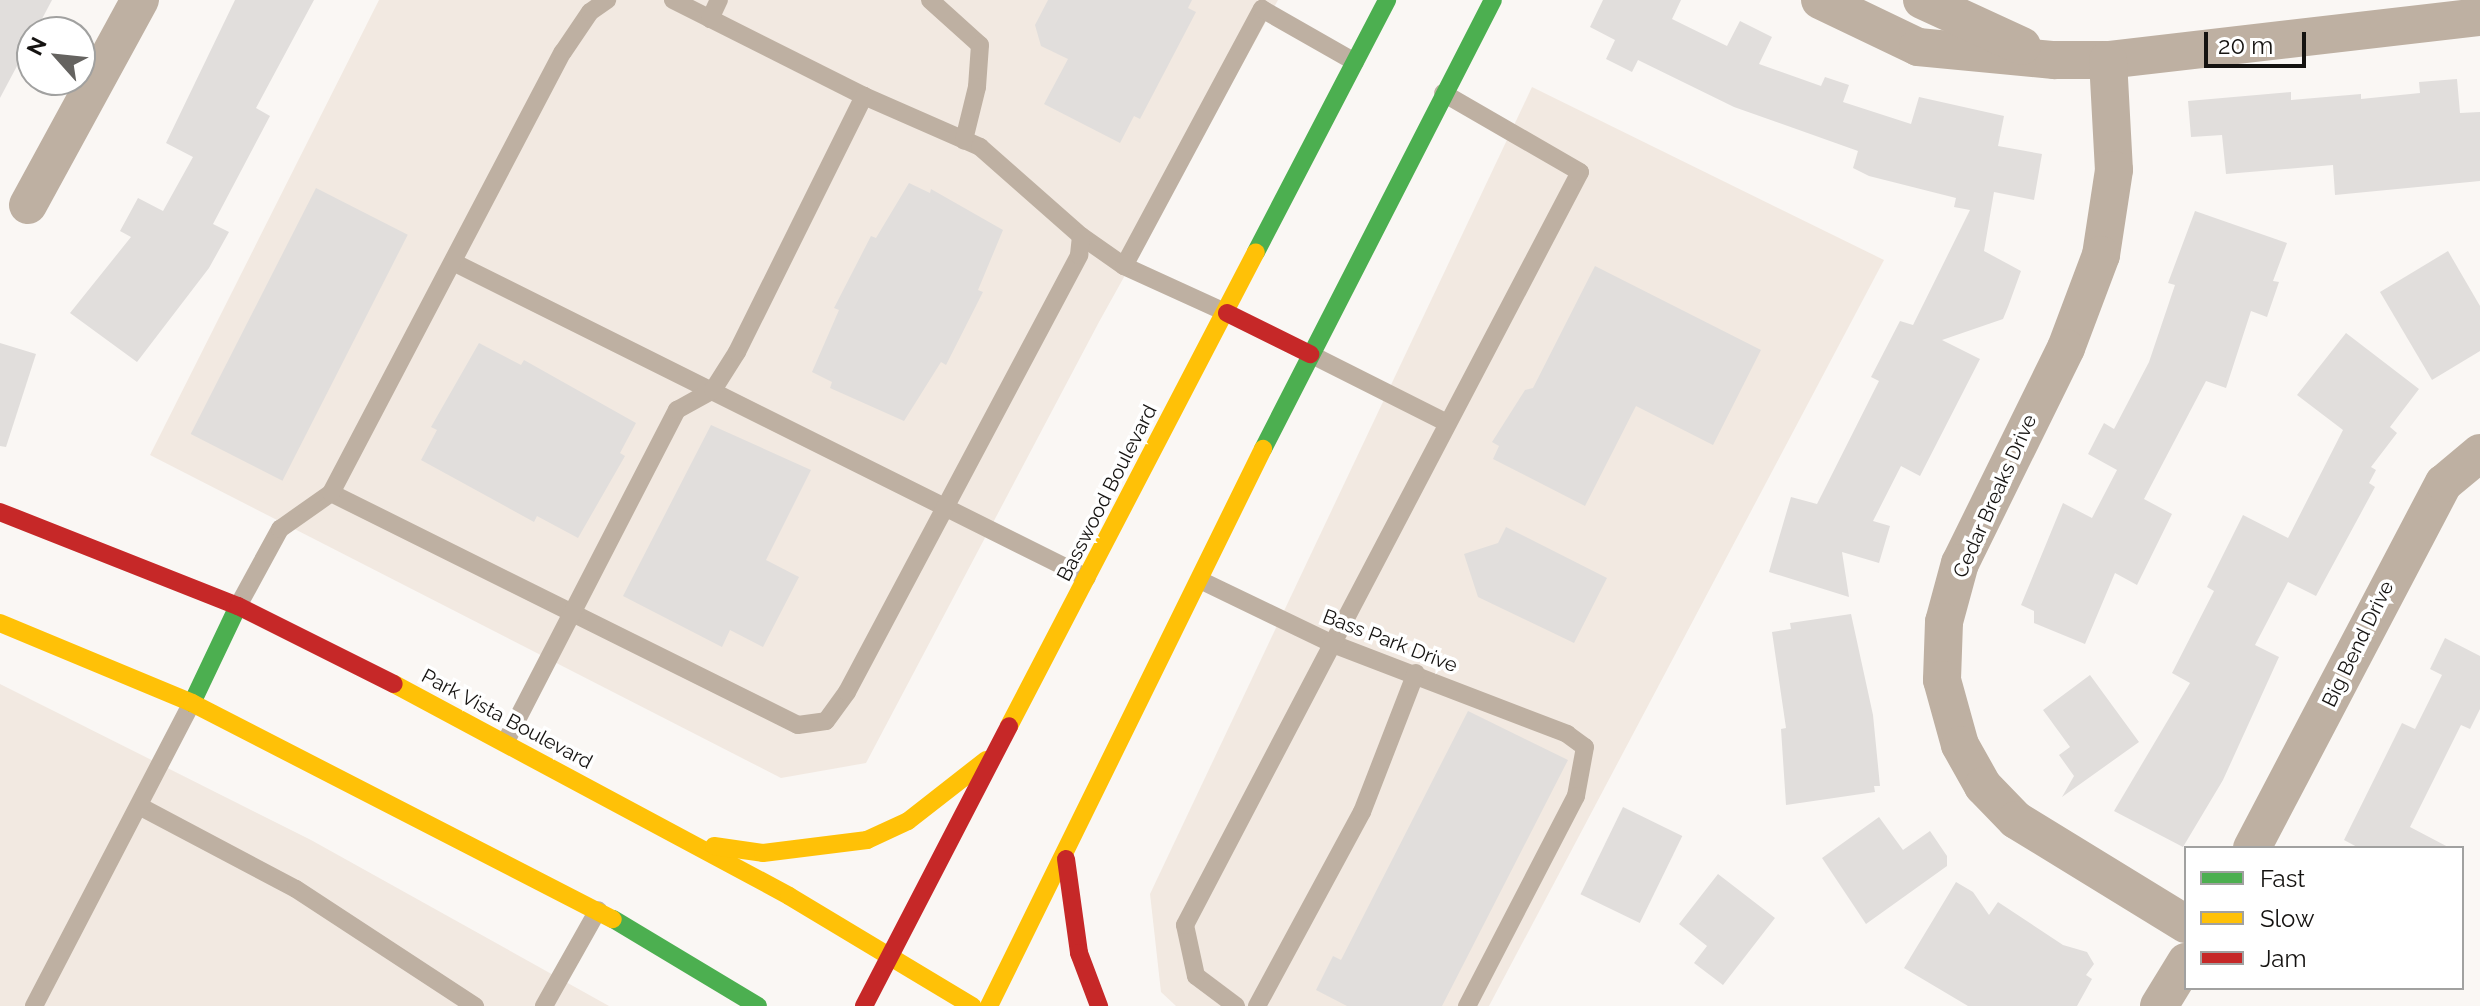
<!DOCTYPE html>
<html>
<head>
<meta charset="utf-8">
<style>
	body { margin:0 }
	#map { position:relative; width:2480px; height:1006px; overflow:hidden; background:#faf7f4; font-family:Raleway,sans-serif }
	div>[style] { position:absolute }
	.built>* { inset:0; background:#f2e9e1 }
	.building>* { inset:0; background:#e1dedc; transform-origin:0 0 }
	.lane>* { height:18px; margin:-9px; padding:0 9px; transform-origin:9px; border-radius:9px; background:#beb0a2 }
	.street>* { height:38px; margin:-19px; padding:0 19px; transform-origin:19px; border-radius:19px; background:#beb0a2 }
	.fast>* { height:18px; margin:-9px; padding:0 9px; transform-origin:9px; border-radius:9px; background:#4caf50 }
	.slow>* { height:18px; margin:-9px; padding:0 9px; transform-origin:9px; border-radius:9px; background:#ffc107 }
	.jam>* { height:18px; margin:-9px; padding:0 9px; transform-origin:9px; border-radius:9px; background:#c62828 }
	span { translate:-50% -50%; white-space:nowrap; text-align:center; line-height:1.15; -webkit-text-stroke:7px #fff; paint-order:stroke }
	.street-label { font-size:20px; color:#151311 }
	.legend { position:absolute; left:2184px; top:846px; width:280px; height:144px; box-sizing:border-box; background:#fff; border:2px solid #a1a1a0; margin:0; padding:10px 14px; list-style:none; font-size:24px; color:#151311 }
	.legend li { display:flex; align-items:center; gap:16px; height:40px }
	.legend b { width:40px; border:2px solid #a1a1a0 }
	.north { position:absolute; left:16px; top:16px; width:80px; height:80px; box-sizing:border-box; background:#fff; border:2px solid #a1a1a0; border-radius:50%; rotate:297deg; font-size:22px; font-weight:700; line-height:32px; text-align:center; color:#151311 }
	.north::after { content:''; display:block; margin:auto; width:28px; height:36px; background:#656360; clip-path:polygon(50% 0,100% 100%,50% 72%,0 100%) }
	.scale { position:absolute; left:2204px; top:32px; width:102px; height:36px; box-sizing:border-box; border:4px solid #151311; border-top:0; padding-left:10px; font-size:24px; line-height:28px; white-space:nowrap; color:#151311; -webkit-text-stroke:6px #fff; paint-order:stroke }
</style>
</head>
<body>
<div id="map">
	<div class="built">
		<div style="clip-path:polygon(379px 0,1278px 0,1099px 322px,866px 763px,781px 778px,150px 455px)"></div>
		<div style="clip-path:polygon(1532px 87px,1884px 260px,1489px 1006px,1176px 1006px,1161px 992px,1150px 894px)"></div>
		<div style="clip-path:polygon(0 684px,311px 840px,609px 1006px,0 1006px)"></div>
	</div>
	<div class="building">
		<div style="clip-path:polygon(0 0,52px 0,0 98px)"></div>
		<div style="clip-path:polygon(235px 0,314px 0,256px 108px,270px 116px,213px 224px,229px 232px,209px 268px,137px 362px,70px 313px,131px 237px,120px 231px,138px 198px,163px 211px,193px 157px,166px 143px)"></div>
		<div style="clip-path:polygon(1048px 0,1192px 0,1188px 8px,1196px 12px,1140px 119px,1134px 116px,1120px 143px,1044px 104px,1068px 59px,1041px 46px,1035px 25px)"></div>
		<div style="clip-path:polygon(1603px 0,1681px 0,1672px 19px,1727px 46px,1740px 21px,1772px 37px,1759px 64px,1821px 86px,1825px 77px,1849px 85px,1843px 102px,1911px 124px,1919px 97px,2004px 116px,1998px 146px,2042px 154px,2034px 200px,1994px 192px,1984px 251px,2021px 271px,2008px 307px,2003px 319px,1942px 340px,1980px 359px,1920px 476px,1901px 466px,1873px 521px,1890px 526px,1879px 563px,1842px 552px,1849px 597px,1769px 572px,1791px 497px,1817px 504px,1879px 381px,1871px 377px,1900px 321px,1913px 325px,1970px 210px,1954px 207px,1956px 198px,1869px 176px,1853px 168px,1858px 151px,1734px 107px,1638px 60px,1632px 72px,1606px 59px,1615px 40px,1590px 27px)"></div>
		<div style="clip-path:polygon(2457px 79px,2460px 113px,2480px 112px,2480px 181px,2335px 195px,2333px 165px,2226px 174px,2222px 135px,2191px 137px,2188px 101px,2291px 92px,2291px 100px,2361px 94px,2361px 99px,2420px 93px,2419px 82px)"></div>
		<div style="clip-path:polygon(909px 183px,930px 193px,931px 189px,1003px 230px,978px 290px,983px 292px,946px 365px,941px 362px,904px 421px,830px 388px,832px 382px,812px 372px,839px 310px,834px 308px,871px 236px,876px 238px)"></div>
		<div style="left:316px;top:188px;width:103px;height:276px;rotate:27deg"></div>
		<div style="clip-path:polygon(2195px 211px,2287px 243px,2273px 281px,2279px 282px,2267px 317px,2251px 311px,2226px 388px,2206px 381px,2144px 499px,2172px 514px,2137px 585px,2115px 573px,2085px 644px,2034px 623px,2034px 611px,2021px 605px,2063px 503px,2092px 518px,2117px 470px,2088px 454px,2104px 423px,2114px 429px,2149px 362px,2175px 285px,2168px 283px)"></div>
		<div style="clip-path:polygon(2448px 251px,2480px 306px,2480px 351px,2432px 380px,2380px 292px)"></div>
		<div style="clip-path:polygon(1595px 266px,1761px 350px,1713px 445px,1636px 406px,1585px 506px,1493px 459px,1499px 446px,1492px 442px,1525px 390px,1533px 388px)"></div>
		<div style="clip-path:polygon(2346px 333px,2419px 389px,2390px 427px,2397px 433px,2371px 467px,2376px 470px,2369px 483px,2375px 487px,2316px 596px,2288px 582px,2255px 645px,2279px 657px,2223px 780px,2183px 847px,2114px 811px,2190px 683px,2172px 673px,2214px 591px,2207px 587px,2243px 515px,2288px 538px,2343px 430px,2297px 395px)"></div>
		<div style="clip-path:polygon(0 343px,36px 354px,6px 447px,0 446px)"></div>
		<div style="clip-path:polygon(479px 343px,521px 365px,524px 360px,636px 423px,620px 453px,625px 456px,578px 538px,537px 516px,534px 522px,421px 460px,437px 430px,431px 427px)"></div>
		<div style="clip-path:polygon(711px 425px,811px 470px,766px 560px,799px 577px,763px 647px,730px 630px,722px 647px,623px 596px)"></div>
		<div style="clip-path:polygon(1506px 527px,1607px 578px,1574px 643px,1478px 597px,1464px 554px,1498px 543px)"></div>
		<div style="clip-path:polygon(1851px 614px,1873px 715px,1880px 786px,1874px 786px,1875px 792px,1786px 805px,1781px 729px,1786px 728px,1772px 632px,1791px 629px,1790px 623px)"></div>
		<div style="clip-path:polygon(2445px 638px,2480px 656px,2480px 709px,2470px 729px,2461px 725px,2410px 827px,2450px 848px,2359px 848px,2344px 840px,2402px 723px,2415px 729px,2442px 675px,2430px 669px)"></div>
		<div style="clip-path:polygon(2090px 675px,2139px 742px,2062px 797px,2074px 776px,2059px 755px,2070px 747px,2043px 710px)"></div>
		<div style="clip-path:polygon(1468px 711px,1568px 760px,1442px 1006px,1347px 1006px,1316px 990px,1333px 956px,1341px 960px)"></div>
		<div style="left:1623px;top:807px;width:66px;height:97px;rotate:26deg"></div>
		<div style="clip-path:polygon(1879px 817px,1903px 850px,1930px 831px,1947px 856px,1947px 866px,1866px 924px,1822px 858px)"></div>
		<div style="clip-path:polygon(1718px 874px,1775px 918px,1723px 985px,1694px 963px,1707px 946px,1679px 924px)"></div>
		<div style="clip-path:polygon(1956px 882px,1973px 892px,1989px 915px,1998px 902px,2063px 945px,2087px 952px,2094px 964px,2086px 975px,2092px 979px,2077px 1006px,1968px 1006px,1904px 968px)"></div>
	</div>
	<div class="lane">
		<div style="left:673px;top:0;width:214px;rotate:26.7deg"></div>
		<div style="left:864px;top:96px;width:127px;rotate:23.7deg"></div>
		<div style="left:980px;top:147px;width:135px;rotate:41.4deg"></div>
		<div style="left:1081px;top:236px;width:52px;rotate:34.9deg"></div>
		<div style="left:1124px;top:266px;width:113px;rotate:24.5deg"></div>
		<div style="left:930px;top:0;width:67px;rotate:42deg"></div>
		<div style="left:980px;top:45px;width:42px;rotate:94.1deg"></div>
		<div style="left:977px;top:87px;width:55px;rotate:103.8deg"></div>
		<div style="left:710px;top:19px;width:21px;rotate:-65deg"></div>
		<div style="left:453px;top:262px;width:708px;rotate:26.49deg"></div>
		<div style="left:1124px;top:266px;width:292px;rotate:-61.8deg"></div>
		<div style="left:1262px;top:9px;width:107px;rotate:29.7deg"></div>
		<div style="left:1310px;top:354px;width:153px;rotate:26.7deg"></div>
		<div style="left:331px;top:493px;width:521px;rotate:26.42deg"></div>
		<div style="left:798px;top:725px;width:28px;rotate:-8deg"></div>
		<div style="left:826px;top:721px;width:36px;rotate:-54deg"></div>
		<div style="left:847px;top:692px;width:495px;rotate:-62deg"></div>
		<div style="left:1079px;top:255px;width:19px;rotate:-84deg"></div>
		<div style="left:1202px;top:581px;width:145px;rotate:25.7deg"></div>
		<div style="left:1333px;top:644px;width:251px;rotate:21deg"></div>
		<div style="left:1567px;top:734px;width:22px;rotate:36deg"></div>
		<div style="left:1585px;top:747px;width:50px;rotate:100.4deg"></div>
		<div style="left:1576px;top:796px;width:237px;rotate:117.4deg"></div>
		<div style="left:238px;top:606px;width:88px;rotate:-61.4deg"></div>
		<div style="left:280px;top:529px;width:62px;rotate:-35.2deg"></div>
		<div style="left:331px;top:493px;width:498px;rotate:-62.3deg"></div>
		<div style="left:563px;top:52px;width:48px;rotate:-56deg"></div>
		<div style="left:590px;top:12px;width:21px;rotate:-35deg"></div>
		<div style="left:506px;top:741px;width:373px;rotate:-62.7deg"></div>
		<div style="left:677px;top:410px;width:41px;rotate:-29.1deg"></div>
		<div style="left:713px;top:390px;width:45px;rotate:-57.7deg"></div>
		<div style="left:737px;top:352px;width:286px;rotate:-63.6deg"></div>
		<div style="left:141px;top:807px;width:175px;rotate:27.9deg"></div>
		<div style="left:296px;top:889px;width:214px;rotate:33.2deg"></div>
		<div style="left:34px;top:1006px;width:342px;rotate:-62.5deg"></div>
		<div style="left:544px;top:1006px;width:110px;rotate:-60.6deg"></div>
		<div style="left:1236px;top:1006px;width:50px;rotate:-143.1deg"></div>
		<div style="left:1196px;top:976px;width:52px;rotate:-102.2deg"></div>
		<div style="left:1185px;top:925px;width:850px;rotate:-62.32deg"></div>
		<div style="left:1580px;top:172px;width:158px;rotate:-150deg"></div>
		<div style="left:1257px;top:1006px;width:221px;rotate:-61.6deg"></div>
		<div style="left:1362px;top:812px;width:149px;rotate:-68.8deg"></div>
	</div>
	<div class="street">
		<div style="left:1820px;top:0;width:109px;rotate:25.6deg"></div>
		<div style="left:1918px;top:47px;width:137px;rotate:5.5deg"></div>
		<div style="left:2054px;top:60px;width:54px"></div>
		<div style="left:2108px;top:60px;width:374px;rotate:-6.6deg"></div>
		<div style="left:1922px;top:0;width:110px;rotate:24.7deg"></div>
		<div style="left:2108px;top:60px;width:110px;rotate:86.9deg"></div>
		<div style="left:2114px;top:170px;width:86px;rotate:98.7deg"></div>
		<div style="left:2101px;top:255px;width:99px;rotate:110.6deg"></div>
		<div style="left:2066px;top:348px;width:240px;rotate:116.2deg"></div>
		<div style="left:1960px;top:563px;width:61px;rotate:105.2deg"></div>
		<div style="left:1944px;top:622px;width:58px;rotate:92deg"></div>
		<div style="left:1942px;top:680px;width:67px;rotate:74.5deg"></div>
		<div style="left:1960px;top:745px;width:47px;rotate:60.7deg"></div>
		<div style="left:1983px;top:786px;width:47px;rotate:45.9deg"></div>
		<div style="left:2016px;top:820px;width:199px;rotate:31.5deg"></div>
		<div style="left:28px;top:205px;width:234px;rotate:-61.4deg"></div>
		<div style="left:2252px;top:848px;width:412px;rotate:-62.3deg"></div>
		<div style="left:2444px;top:483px;width:47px;rotate:-39.8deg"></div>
		<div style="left:2159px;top:1006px;width:52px;rotate:-58.5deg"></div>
	</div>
	<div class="fast">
		<div style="left:1256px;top:252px;width:284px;rotate:-62.5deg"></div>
		<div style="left:1263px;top:449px;width:504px;rotate:-62.88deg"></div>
		<div style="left:192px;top:703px;width:107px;rotate:-64.6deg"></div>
		<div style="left:613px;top:919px;width:169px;rotate:31deg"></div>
	</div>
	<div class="slow">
		<div style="left:0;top:623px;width:208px;rotate:22.6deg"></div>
		<div style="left:192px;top:703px;width:473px;rotate:27.2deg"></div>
		<div style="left:394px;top:684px;width:448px;rotate:28.2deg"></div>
		<div style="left:789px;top:896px;width:214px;rotate:31deg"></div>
		<div style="left:1009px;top:726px;width:534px;rotate:-62.48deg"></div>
		<div style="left:714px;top:846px;width:49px;rotate:8.1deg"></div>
		<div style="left:763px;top:853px;width:105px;rotate:-7.1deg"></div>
		<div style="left:867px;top:840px;width:45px;rotate:-24.9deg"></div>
		<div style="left:908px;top:821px;width:99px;rotate:-38deg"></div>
		<div style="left:989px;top:1006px;width:621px;rotate:-63.81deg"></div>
	</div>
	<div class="jam">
		<div style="left:1227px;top:313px;width:93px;rotate:26.3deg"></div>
		<div style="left:0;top:512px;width:256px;rotate:21.6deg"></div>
		<div style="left:238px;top:606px;width:174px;rotate:26.6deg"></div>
		<div style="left:1066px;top:859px;width:95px;rotate:82.1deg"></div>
		<div style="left:1079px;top:953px;width:57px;rotate:69.3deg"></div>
		<div style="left:864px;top:1006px;width:315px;rotate:-62.6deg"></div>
	</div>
	<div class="street-label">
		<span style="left:1107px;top:493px;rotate:-63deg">Basswood Boulevard</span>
		<span style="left:1995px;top:496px;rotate:-66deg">Cedar Breaks Drive</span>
		<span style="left:1390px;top:641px;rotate:21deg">Bass Park Drive</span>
		<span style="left:2358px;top:644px;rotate:-64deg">Big Bend Drive</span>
		<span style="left:507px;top:719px;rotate:28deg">Park Vista Boulevard</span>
	</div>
	<ul class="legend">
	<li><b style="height:10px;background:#4caf50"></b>Fast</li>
	<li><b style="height:10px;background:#ffc107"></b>Slow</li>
	<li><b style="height:10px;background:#c62828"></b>Jam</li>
	</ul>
	<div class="north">N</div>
	<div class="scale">20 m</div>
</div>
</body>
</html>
